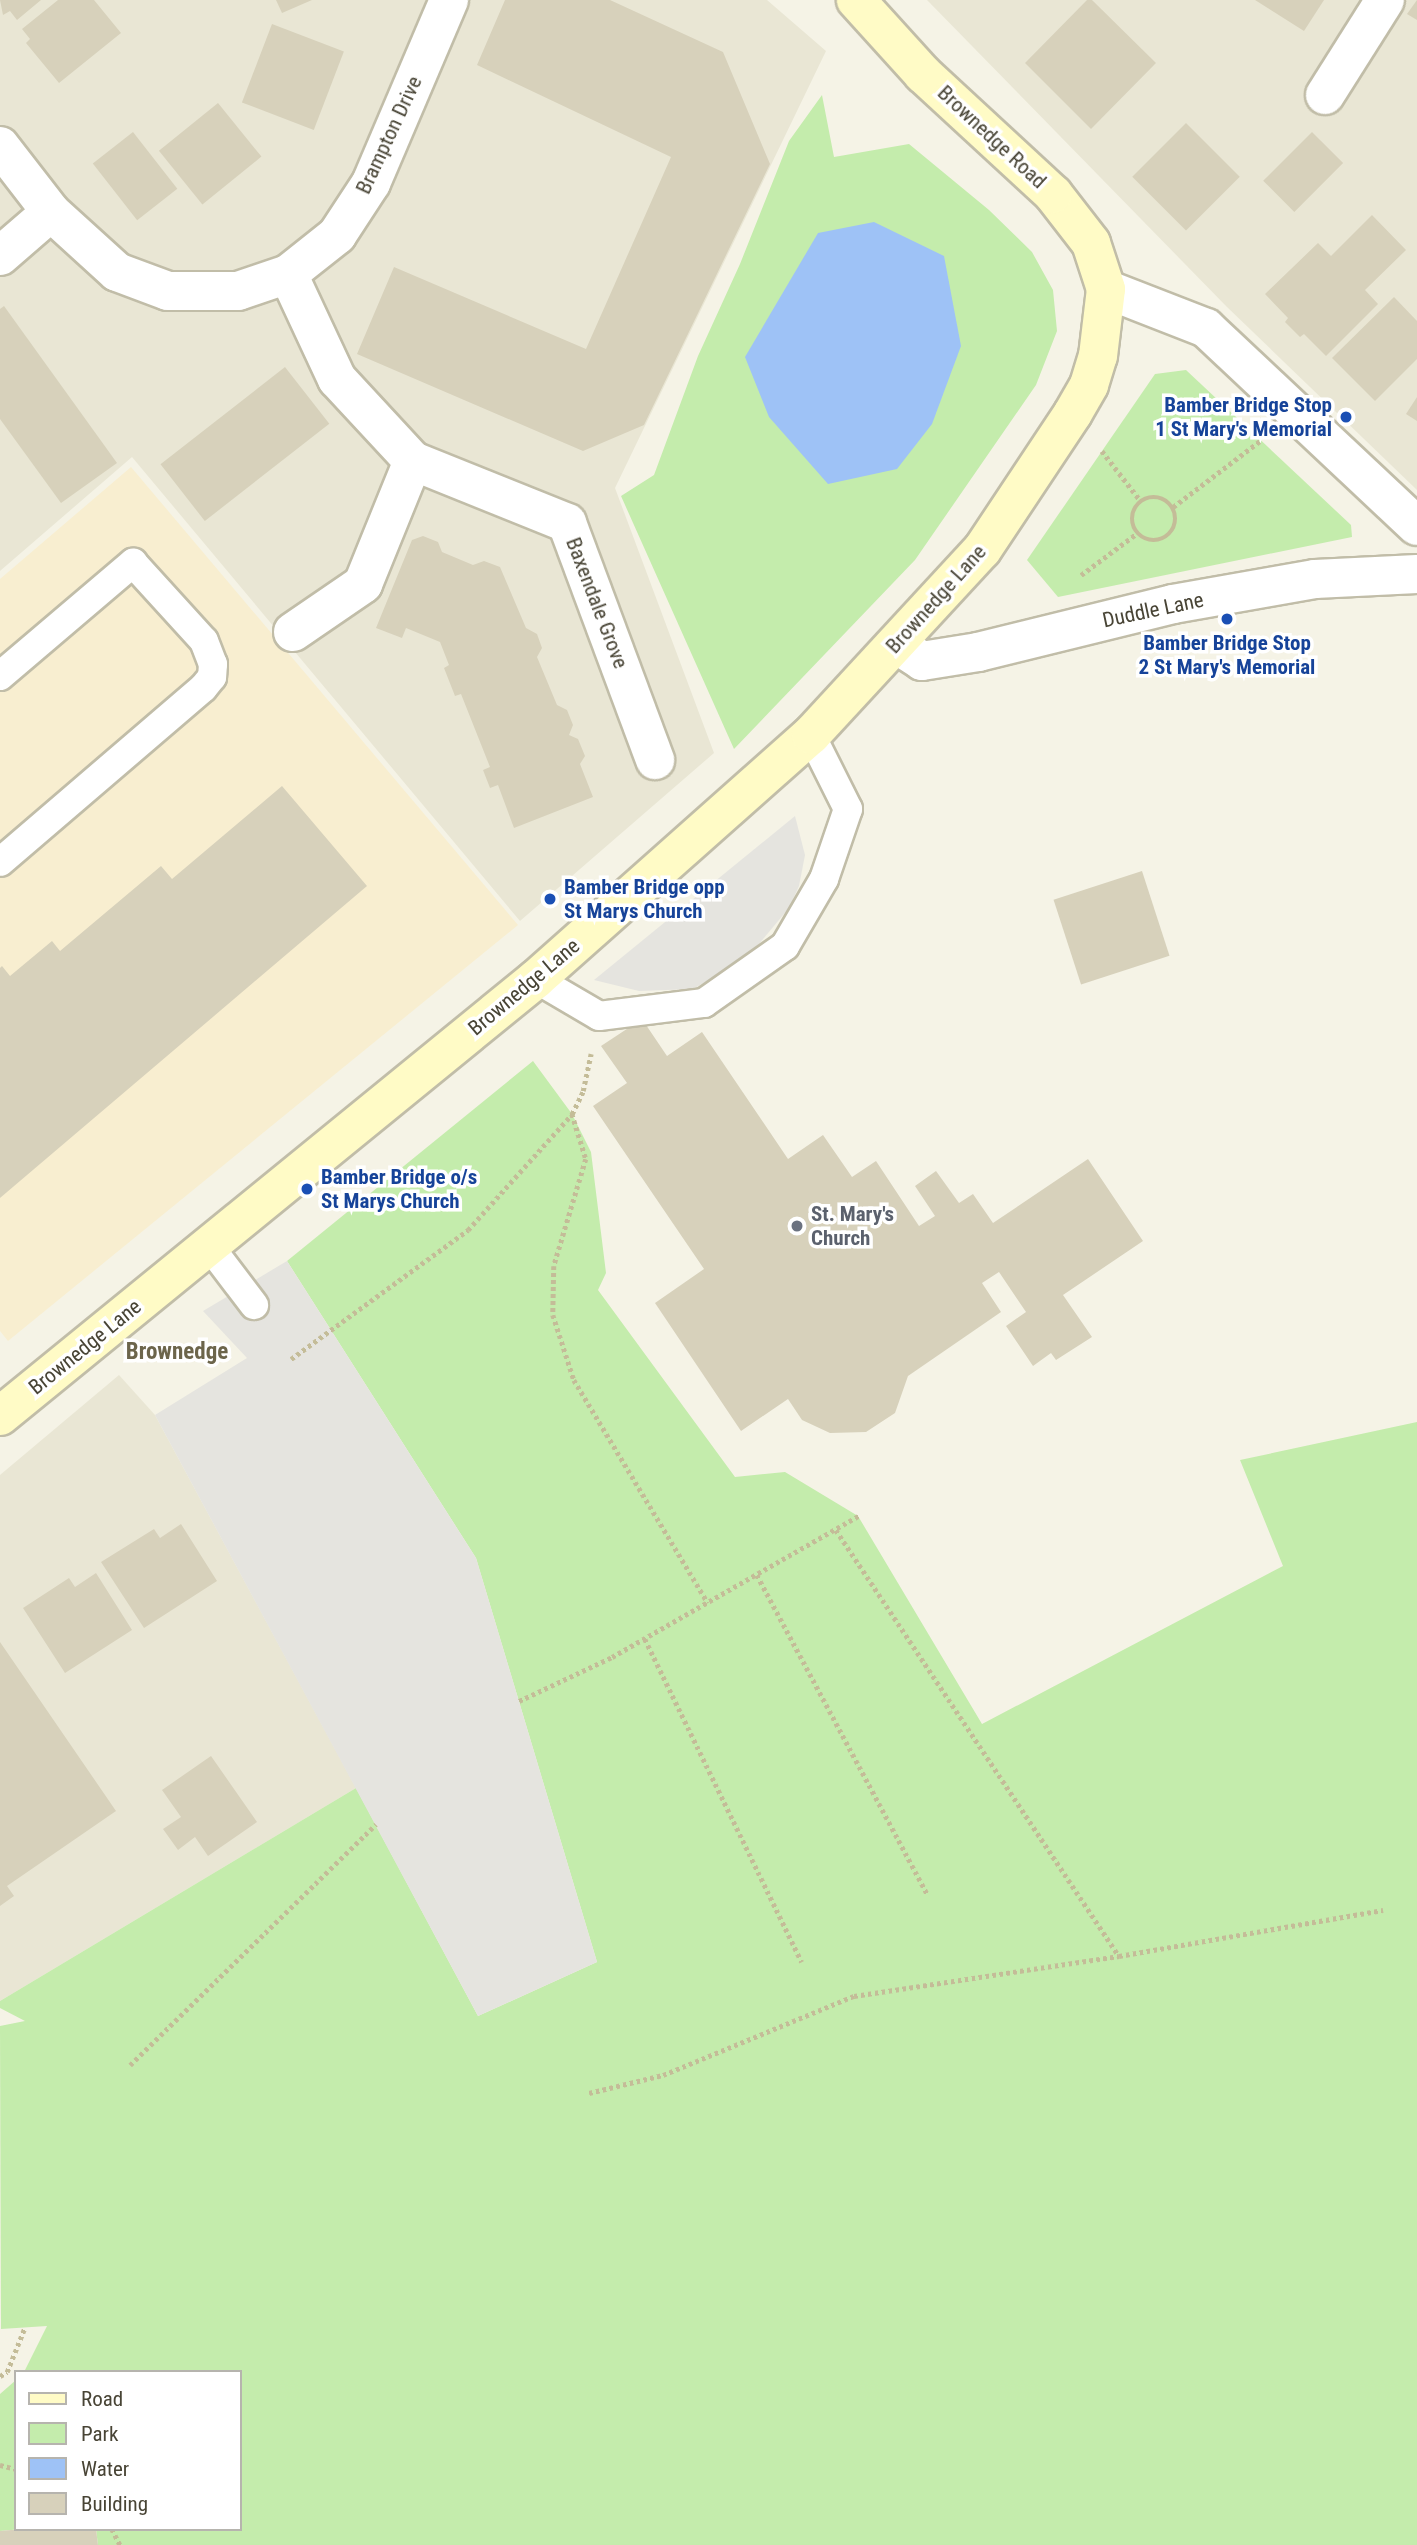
<!DOCTYPE html>
<html>
<head>
<meta charset="utf-8">
<style>
	body { margin:0 }
	#map { position:relative; width:1417px; height:2545px; overflow:hidden; background:#f5f3e6; font-family:"Roboto Condensed",sans-serif }
	div>[style] { position:absolute }
	.residential>* { inset:0; background:#e9e6d4 }
	.commercial>* { inset:0; background:#f8eed0 }
	.green>* { inset:0; background:#c4ecac }
	.parking>* { inset:0; background:#e5e4df }
	.water>* { inset:0; background:#9ec2f6 }
	.building>* { inset:0; background:#d7d1bb; transform-origin:0 0 }
	.path>* { height:4.5px; margin-top:-2.25px; transform-origin:0; background:repeating-linear-gradient(90deg,#c4bc98 0 3.5px,transparent 0 7px) }
	.path>.ring { margin:-2.25px; padding:0; box-sizing:content-box; background:none; border:4.5px solid #c4bc98; border-radius:50% }
	.roads { filter:drop-shadow(2px 0 #c1bda8) drop-shadow(-2px 0 #c1bda8) drop-shadow(0 2px #c1bda8) drop-shadow(0 -2px #c1bda8) }
	.service>* { height:28px; margin:-14px; padding:0 14px; transform-origin:14px; border-radius:14px; background:#fff }
	.minor>* { height:38px; margin:-19px; padding:0 19px; transform-origin:19px; border-radius:19px; background:#fff }
	.tertiary>* { height:38px; margin:-19px; padding:0 19px; transform-origin:19px; border-radius:19px; background:#fff }
	.secondary>* { height:38px; margin:-19px; padding:0 19px; transform-origin:19px; border-radius:19px; background:#fffbc6 }
	.dots>* { width:19px; height:19px; translate:-50% -50%; box-sizing:border-box; border:4px solid #fff; border-radius:50% }
	span { translate:-50% -50%; white-space:nowrap; text-align:center; line-height:1.15; -webkit-text-stroke:7px #fff; paint-order:stroke }
	.street-label { font-size:21px; color:#484435 }
	.transit-label { font-size:21px; color:#164399; font-weight:700 }
	.right { translate:-100% -50%; text-align:right }
	.left { translate:0 -50%; text-align:left }
	.worship-label { font-size:21px; color:#5b616d; font-weight:700 }
	.neighbourhood-label { font-size:23px; color:#6c654b; font-weight:700 }
	.legend { position:absolute; left:14px; top:2370px; width:228px; height:161px; box-sizing:border-box; background:#fff; border:2px solid #b6b4ae; margin:0; padding:9px 12px; list-style:none; font-size:21px; color:#484435 }
	.legend li { display:flex; align-items:center; gap:14px; height:35px }
	.legend b { width:35px; border:2px solid #b6b4ae }
</style>
</head>
<body>
<div id="map">
	<div class="residential">
		<div style="clip-path:polygon(0 0,767px 0,826px 51px,615px 488px,714px 753px,520px 921px,132px 457px,0 571px)"></div>
		<div style="clip-path:polygon(927px 0,1417px 0,1417px 490px,1227px 307px)"></div>
		<div style="clip-path:polygon(119px 1375px,155px 1415px,356px 1788px,0 2001px,0 1475px)"></div>
	</div>
	<div class="commercial">
		<div style="clip-path:polygon(131px 467px,518px 925px,8px 1341px,0 1331px,0 579px)"></div>
	</div>
	<div class="green">
		<div style="clip-path:polygon(822px 95px,834px 157px,909px 144px,989px 210px,1032px 252px,1053px 290px,1057px 331px,1036px 385px,915px 560px,734px 749px,621px 496px,654px 475px,698px 356px,740px 264px,789px 141px)"></div>
		<div style="clip-path:polygon(1186px 370px,1351px 525px,1352px 537px,1058px 597px,1027px 560px,1155px 374px)"></div>
		<div style="clip-path:polygon(533px 1061px,572px 1114px,591px 1152px,606px 1273px,598px 1290px,735px 1477px,785px 1472px,858px 1516px,982px 1724px,1283px 1566px,1240px 1460px,1417px 1422px,1417px 2545px,98px 2545px,96px 2529px,240px 2529px,240px 2372px,24px 2372px,47px 2326px,1px 2329px,0 2026px,25px 2021px,0 2008px,0 2001px,356px 1788px,478px 2016px,597px 1962px,476px 1558px,287px 1261px)"></div>
		<div style="clip-path:polygon(16px 2380px,16px 2529px,22px 2529px,0 2531px,0 2394px)"></div>
	</div>
	<div class="parking">
		<div style="clip-path:polygon(795px 816px,805px 855px,799px 886px,789px 908px,748px 957px,693px 989px,639px 991px,594px 980px)"></div>
		<div style="clip-path:polygon(287px 1261px,476px 1558px,597px 1962px,478px 2016px,155px 1415px,247px 1358px,203px 1311px)"></div>
	</div>
	<div class="water">
		<div style="clip-path:polygon(874px 222px,944px 256px,961px 346px,932px 424px,897px 469px,828px 484px,769px 417px,745px 357px,818px 233px)"></div>
	</div>
	<div class="building">
		<div style="clip-path:polygon(0 0,41px 0,17px 20px,10px 11px,3px 15px)"></div>
		<div style="clip-path:polygon(58px 0,94px 0,121px 33px,59px 83px,26px 43px,30px 39px,22px 29px)"></div>
		<div style="clip-path:polygon(276px 0,312px 0,282px 13px)"></div>
		<div style="clip-path:polygon(505px 0,610px 0,723px 52px,770px 164px,644px 425px,583px 451px,357px 354px,394px 267px,586px 349px,671px 157px,477px 65px)"></div>
		<div style="clip-path:polygon(1087px 0,1092px 0,1156px 63px,1091px 129px,1025px 63px)"></div>
		<div style="clip-path:polygon(1255px 0,1324px 0,1304px 31px)"></div>
		<div style="clip-path:polygon(1417px 0,1417px 20px,1407px 14px)"></div>
		<div style="left:272px;top:24px;width:77px;height:84px;rotate:21deg"></div>
		<div style="left:218px;top:103px;width:69px;height:76px;rotate:51deg"></div>
		<div style="left:1186px;top:123px;width:76px;height:76px;rotate:45deg"></div>
		<div style="left:133px;top:132px;width:72px;height:51px;rotate:52deg"></div>
		<div style="left:1312px;top:132px;width:44px;height:69px;rotate:45deg"></div>
		<div style="clip-path:polygon(1372px 215px,1406px 250px,1365px 290px,1378px 304px,1326px 356px,1304px 334px,1300px 337px,1285px 322px,1288px 318px,1265px 294px,1318px 243px,1331px 256px)"></div>
		<div style="clip-path:polygon(1394px 297px,1417px 321px,1417px 359px,1375px 401px,1332px 358px)"></div>
		<div style="clip-path:polygon(4px 306px,117px 463px,61px 503px,0 419px,0 309px)"></div>
		<div style="left:285px;top:367px;width:72px;height:158px;rotate:52deg"></div>
		<div style="clip-path:polygon(1417px 397px,1417px 421px,1406px 414px)"></div>
		<div style="clip-path:polygon(423px 536px,438px 542px,442px 552px,473px 565px,484px 561px,500px 567px,526px 628px,537px 634px,542px 648px,537px 657px,557px 705px,567px 710px,573px 725px,569px 735px,578px 739px,585px 756px,580px 764px,593px 797px,514px 828px,498px 785px,490px 788px,483px 770px,490px 767px,461px 694px,455px 696px,444px 668px,449px 665px,440px 642px,406px 628px,402px 638px,376px 628px,412px 540px)"></div>
		<div style="clip-path:polygon(282px 786px,367px 886px,0 1198px,0 968px,2px 966px,10px 976px,52px 941px,60px 951px,161px 866px,172px 879px)"></div>
		<div style="left:1142px;top:871px;width:89px;height:93px;rotate:72deg"></div>
		<div style="clip-path:polygon(642px 1019px,667px 1056px,702px 1032px,788px 1159px,823px 1135px,852px 1177px,876px 1161px,919px 1226px,935px 1216px,915px 1186px,936px 1171px,959px 1203px,973px 1194px,993px 1223px,1088px 1159px,1143px 1241px,1063px 1295px,1092px 1337px,1056px 1360px,1051px 1353px,1033px 1366px,1006px 1326px,1026px 1312px,999px 1272px,982px 1283px,1001px 1312px,908px 1376px,895px 1413px,866px 1432px,830px 1433px,802px 1420px,788px 1399px,741px 1431px,655px 1303px,704px 1269px,593px 1106px,627px 1083px,601px 1046px)"></div>
		<div style="clip-path:polygon(181px 1524px,217px 1581px,144px 1628px,101px 1562px,154px 1529px,160px 1538px)"></div>
		<div style="clip-path:polygon(96px 1573px,132px 1630px,65px 1673px,23px 1608px,69px 1578px,75px 1587px)"></div>
		<div style="clip-path:polygon(0 1642px,116px 1811px,7px 1886px,14px 1896px,0 1906px)"></div>
		<div style="clip-path:polygon(211px 1756px,257px 1822px,208px 1856px,195px 1837px,178px 1850px,163px 1829px,181px 1817px,162px 1790px)"></div>
		<div style="clip-path:polygon(22px 2529px,96px 2529px,98px 2545px,0 2545px,0 2531px)"></div>
	</div>
	<div class="path">
		<div style="left:1102px;top:451px;width:62px;rotate:52.2deg"></div>
		<div class="ring" style="left:1132px;top:497px;width:39.5px;height:39.5px"></div>
		<div style="left:1173px;top:507px;width:109px;rotate:-37.2deg"></div>
		<div style="left:1081px;top:575px;width:69px;rotate:-36.7deg"></div>
		<div style="left:572px;top:1114px;width:47px;rotate:72.7deg"></div>
		<div style="left:586px;top:1159px;width:112px;rotate:106.7deg"></div>
		<div style="left:554px;top:1266px;width:49px;rotate:91.2deg"></div>
		<div style="left:553px;top:1315px;width:68px;rotate:72.1deg"></div>
		<div style="left:574px;top:1380px;width:260px;rotate:59deg"></div>
		<div style="left:291px;top:1359px;width:219px;rotate:-36.1deg"></div>
		<div style="left:468px;top:1230px;width:156px;rotate:-48.1deg"></div>
		<div style="left:572px;top:1114px;width:25px;rotate:-64deg"></div>
		<div style="left:583px;top:1091px;width:38px;rotate:-78deg"></div>
		<div style="left:836px;top:1530px;width:511px;rotate:56.4deg"></div>
		<div style="left:757px;top:1575px;width:361px;rotate:61.9deg"></div>
		<div style="left:645px;top:1639px;width:359px;rotate:64.1deg"></div>
		<div style="left:519px;top:1701px;width:103px;rotate:-25.3deg"></div>
		<div style="left:612px;top:1657px;width:284px;rotate:-29.8deg"></div>
		<div style="left:130px;top:2065px;width:344px;rotate:-44.4deg"></div>
		<div style="left:589px;top:2093px;width:76px;rotate:-13.7deg"></div>
		<div style="left:663px;top:2075px;width:207px;rotate:-22.5deg"></div>
		<div style="left:854px;top:1996px;width:268px;rotate:-8.6deg"></div>
		<div style="left:1119px;top:1956px;width:268px;rotate:-9.9deg"></div>
		<div style="left:0;top:2376px;width:8px;rotate:-30deg"></div>
		<div style="left:7px;top:2372px;width:48px;rotate:-68.2deg"></div>
		<div style="left:0;top:2465px;width:16px;rotate:14deg"></div>
		<div style="left:112px;top:2529px;width:18px;rotate:63deg"></div>
	</div>
	<div class="roads">
		<div class="service">
			<div style="left:0;top:676px;width:175px;rotate:-40.4deg"></div>
			<div style="left:133px;top:563px;width:105px;rotate:47.7deg"></div>
			<div style="left:204px;top:641px;width:25px;rotate:69deg"></div>
			<div style="left:213px;top:664px;width:13px;rotate:94deg"></div>
			<div style="left:212px;top:677px;width:14px;rotate:129deg"></div>
			<div style="left:203px;top:688px;width:267px;rotate:139.4deg"></div>
			<div style="left:536px;top:979px;width:73px;rotate:30.4deg"></div>
			<div style="left:599px;top:1016px;width:106px;rotate:-7.1deg"></div>
			<div style="left:704px;top:1003px;width:99px;rotate:-35.1deg"></div>
			<div style="left:785px;top:946px;width:78px;rotate:-59.8deg"></div>
			<div style="left:824px;top:879px;width:74px;rotate:-71.1deg"></div>
			<div style="left:848px;top:809px;width:83px;rotate:-116.6deg"></div>
			<div style="left:210px;top:1247px;width:73px;rotate:52.8deg"></div>
		</div>
		<div class="minor">
			<div style="left:1325px;top:95px;width:112px;rotate:-57.7deg"></div>
			<div style="left:0;top:146px;width:83px;rotate:52.3deg"></div>
			<div style="left:51px;top:212px;width:89px;rotate:42.3deg"></div>
			<div style="left:117px;top:272px;width:54px;rotate:20.4deg"></div>
			<div style="left:168px;top:291px;width:70px"></div>
			<div style="left:238px;top:291px;width:53px;rotate:-18.8deg"></div>
			<div style="left:288px;top:274px;width:63px;rotate:-38.5deg"></div>
			<div style="left:337px;top:235px;width:62px;rotate:-56.8deg"></div>
			<div style="left:371px;top:183px;width:199px;rotate:-66.9deg"></div>
			<div style="left:0;top:256px;width:67px;rotate:-40.8deg"></div>
			<div style="left:288px;top:274px;width:116px;rotate:65deg"></div>
			<div style="left:337px;top:379px;width:112px;rotate:47.2deg"></div>
			<div style="left:413px;top:461px;width:166px;rotate:21.9deg"></div>
			<div style="left:567px;top:523px;width:253px;rotate:69.6deg"></div>
			<div style="left:293px;top:632px;width:85px;rotate:-34.4deg"></div>
			<div style="left:363px;top:584px;width:133px;rotate:-67.9deg"></div>
		</div>
		<div class="tertiary">
			<div style="left:1106px;top:289px;width:107px;rotate:21.3deg"></div>
			<div style="left:1206px;top:328px;width:289px;rotate:43.2deg"></div>
			<div style="left:896px;top:644px;width:31px;rotate:33deg"></div>
			<div style="left:922px;top:661px;width:57px;rotate:-9.1deg"></div>
			<div style="left:978px;top:652px;width:201px;rotate:-13.8deg"></div>
			<div style="left:1173px;top:604px;width:144px;rotate:-10deg"></div>
			<div style="left:1315px;top:579px;width:102px;rotate:-2.8deg"></div>
		</div>
		<div class="secondary">
			<div style="left:0;top:1416px;width:692px;rotate:-39.19deg"></div>
			<div style="left:536px;top:979px;width:368px;rotate:-41.6deg"></div>
			<div style="left:811px;top:735px;width:252px;rotate:-47.3deg"></div>
			<div style="left:982px;top:550px;width:164px;rotate:-56.4deg"></div>
			<div style="left:1073px;top:413px;width:32px;rotate:-60deg"></div>
			<div style="left:1089px;top:385px;width:30px;rotate:-73deg"></div>
			<div style="left:1098px;top:356px;width:67px;rotate:-83.2deg"></div>
			<div style="left:1106px;top:289px;width:48px;rotate:-108.1deg"></div>
			<div style="left:1091px;top:243px;width:62px;rotate:-127.8deg"></div>
			<div style="left:1053px;top:194px;width:177px;rotate:-137.3deg"></div>
			<div style="left:923px;top:74px;width:100px;rotate:-132.2deg"></div>
		</div>
	</div>
	<div class="dots">
		<div style="left:1346px;top:417px;background:#1a4fb4"></div>
		<div style="left:1227px;top:619px;background:#1a4fb4"></div>
		<div style="left:550px;top:899px;background:#1a4fb4"></div>
		<div style="left:307px;top:1189px;background:#1a4fb4"></div>
		<div style="left:797px;top:1226px;background:#6b7280"></div>
	</div>
	<div class="street-label">
		<span style="left:389px;top:135px;rotate:-65deg">Brampton Drive</span>
		<span style="left:992px;top:137px;rotate:43deg">Brownedge Road</span>
		<span style="left:936px;top:599px;rotate:-48deg">Brownedge Lane</span>
		<span style="left:597px;top:603px;rotate:69deg">Baxendale Grove</span>
		<span style="left:1153px;top:610px;rotate:-12deg">Duddle Lane</span>
		<span style="left:524px;top:987px;rotate:-40deg">Brownedge Lane</span>
		<span style="left:85px;top:1347px;rotate:-39deg">Brownedge Lane</span>
	</div>
	<div class="transit-label">
		<span class="right" style="left:1332px;top:417px">Bamber Bridge Stop<br>1 St Mary's Memorial</span>
		<span style="left:1227px;top:655px">Bamber Bridge Stop<br>2 St Mary's Memorial</span>
		<span class="left" style="left:564px;top:899px">Bamber Bridge opp<br>St Marys Church</span>
		<span class="left" style="left:321px;top:1189px">Bamber Bridge o/s<br>St Marys Church</span>
	</div>
	<div class="worship-label">
		<span class="left" style="left:811px;top:1226px">St. Mary's<br>Church</span>
	</div>
	<div class="neighbourhood-label">
		<span style="left:177px;top:1352px">Brownedge</span>
	</div>
	<ul class="legend">
	<li><b style="height:9px;background:#fffbc6"></b>Road</li>
	<li><b style="height:19px;background:#c4ecac"></b>Park</li>
	<li><b style="height:19px;background:#9ec2f6"></b>Water</li>
	<li><b style="height:19px;background:#d7d1bb"></b>Building</li>
	</ul>
</div>
</body>
</html>
